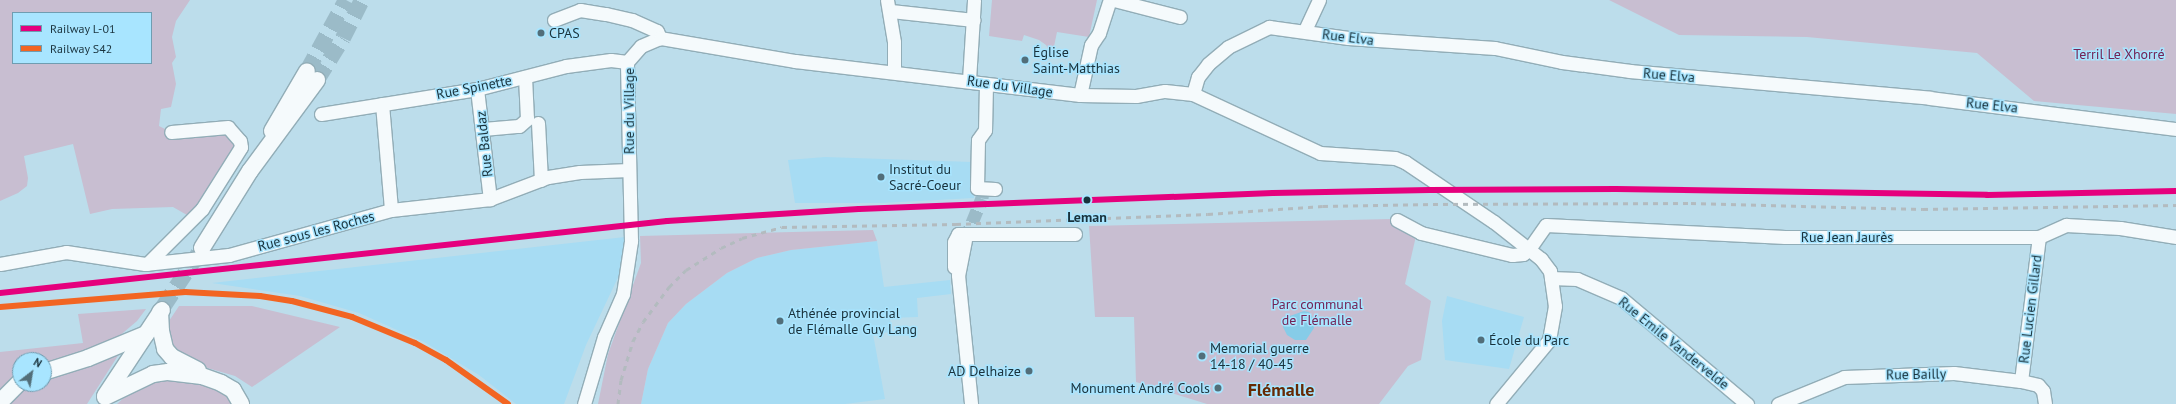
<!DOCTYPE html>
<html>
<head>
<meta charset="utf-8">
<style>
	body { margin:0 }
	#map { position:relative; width:2176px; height:404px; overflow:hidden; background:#bcddeb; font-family:"PT Sans",sans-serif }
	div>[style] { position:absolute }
	.built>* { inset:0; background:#a7dcf3 }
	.green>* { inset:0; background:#c8bed1 }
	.water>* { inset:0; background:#86cce8 }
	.minor-tunnel>* { height:13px; margin-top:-6.5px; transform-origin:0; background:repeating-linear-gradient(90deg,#9bbbc8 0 13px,transparent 0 19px) }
	.major-tunnel>* { height:16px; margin-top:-8px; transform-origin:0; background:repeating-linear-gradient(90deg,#9bbbc8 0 16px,transparent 0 24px) }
	.roads { filter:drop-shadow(1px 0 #92adb7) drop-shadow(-1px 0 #92adb7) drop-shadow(0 1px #92adb7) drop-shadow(0 -1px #92adb7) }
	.minor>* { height:13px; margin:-6.5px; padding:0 6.5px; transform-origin:6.5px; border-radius:6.5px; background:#f5fafc }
	.major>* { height:16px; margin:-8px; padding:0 8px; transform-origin:8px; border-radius:8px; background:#f5fafc }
	.rail>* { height:3px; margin-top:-1.5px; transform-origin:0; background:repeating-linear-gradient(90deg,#b3bbbf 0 5px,transparent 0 10px) }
	.rail-1>* { height:6px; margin:-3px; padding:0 3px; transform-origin:3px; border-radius:3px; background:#e5007d }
	.rail-2>* { height:6px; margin:-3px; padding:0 3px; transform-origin:3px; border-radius:3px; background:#f26522 }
	.dots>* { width:11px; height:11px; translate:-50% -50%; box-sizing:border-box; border:2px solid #a8e5ff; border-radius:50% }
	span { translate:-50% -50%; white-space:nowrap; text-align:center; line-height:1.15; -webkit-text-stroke:3px #a8e5ff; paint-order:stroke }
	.poi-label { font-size:14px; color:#19323c }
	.left { translate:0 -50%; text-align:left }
	.right { translate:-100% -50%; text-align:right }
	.street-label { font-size:14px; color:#19323c }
	.park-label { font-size:14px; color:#742456 }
	.stop-label { font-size:14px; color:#19323c; font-weight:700 }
	.district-label { font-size:18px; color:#672903; font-weight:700 }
	.legend { position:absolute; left:12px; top:12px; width:140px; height:52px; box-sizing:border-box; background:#a8e5ff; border:1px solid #6f9db1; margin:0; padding:5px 7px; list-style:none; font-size:12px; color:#19323c }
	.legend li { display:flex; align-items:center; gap:8px; height:20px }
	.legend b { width:20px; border:1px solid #6f9db1 }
	.north { position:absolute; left:12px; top:352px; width:40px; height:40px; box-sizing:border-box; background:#a8e5ff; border:1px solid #6f9db1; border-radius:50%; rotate:31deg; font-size:11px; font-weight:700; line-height:16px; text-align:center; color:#19323c }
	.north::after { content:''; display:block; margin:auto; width:14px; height:18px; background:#526e79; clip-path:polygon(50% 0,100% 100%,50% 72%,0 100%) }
</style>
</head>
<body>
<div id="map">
	<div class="built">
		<div style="clip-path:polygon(825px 157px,972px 162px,974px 198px,882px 203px,795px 203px,788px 160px)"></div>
		<div style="clip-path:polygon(625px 237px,622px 269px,586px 345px,564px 404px,516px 404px,479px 375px,424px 342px,359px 313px,300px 296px,212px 283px)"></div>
		<div style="clip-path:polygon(877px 241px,884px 287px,950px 280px,951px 294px,917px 298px,918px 317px,890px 318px,892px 332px,873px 334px,885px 399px,845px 404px,641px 404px,648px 369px,668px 323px,686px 304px,727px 273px,757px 258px,791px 250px)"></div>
		<div style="clip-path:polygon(1447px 296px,1524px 317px,1509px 369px,1445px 360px,1442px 321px)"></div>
	</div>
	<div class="green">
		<div style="clip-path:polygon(evenodd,0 0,190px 0,176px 21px,172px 37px,176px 57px,172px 63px,176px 84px,171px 107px,161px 109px,159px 126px,171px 132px,228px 127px,240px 141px,194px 219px,173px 207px,112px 209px,90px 214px,73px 144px,24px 156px,28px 178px,27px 186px,18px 193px,0 201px,0 0,13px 13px,151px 13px,151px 63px,13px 63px,13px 13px)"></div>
		<div style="clip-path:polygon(992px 0,1097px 0,1089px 37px,1057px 32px,1052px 56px,1046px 45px,1039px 40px,1024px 35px,1022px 41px,989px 36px)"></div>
		<div style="clip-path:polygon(1609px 0,2176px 0,2176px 114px,2034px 101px,1977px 53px,1807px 37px,1679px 35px)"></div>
		<div style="clip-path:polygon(1391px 219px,1416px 236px,1405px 284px,1431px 301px,1421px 360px,1408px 366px,1379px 404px,1207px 404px,1136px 382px,1134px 317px,1095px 317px,1089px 226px)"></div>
		<div style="clip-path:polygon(873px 230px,877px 241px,791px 250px,757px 258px,727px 273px,686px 304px,668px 323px,648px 369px,641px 404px,598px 404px,608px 354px,641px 263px,640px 236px)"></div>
		<div style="clip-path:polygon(179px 306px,252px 306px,340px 327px,252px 387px,235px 376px,187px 362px,170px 345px,167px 324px)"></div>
		<div style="clip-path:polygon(146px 309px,137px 321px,117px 338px,44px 367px,44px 360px,20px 360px,20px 376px,0 392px,0 352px,83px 343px,78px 314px)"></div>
		<div style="clip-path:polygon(121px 351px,87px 404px,9px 404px,20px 389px,35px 384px,44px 384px,44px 380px)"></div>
		<div style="clip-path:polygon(173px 379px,222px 388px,236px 404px,117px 404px,128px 394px,151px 383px)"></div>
	</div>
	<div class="water">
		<div style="clip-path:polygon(1304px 311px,1309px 312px,1313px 318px,1314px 328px,1306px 340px,1295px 340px,1287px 335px,1283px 327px,1284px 318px)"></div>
	</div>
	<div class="minor-tunnel">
		<div style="left:965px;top:240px;width:45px;rotate:-68deg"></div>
		<div style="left:982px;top:198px;width:14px;rotate:-82deg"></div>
	</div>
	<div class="major-tunnel">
		<div style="left:307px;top:71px;width:81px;rotate:-61.2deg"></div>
		<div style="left:317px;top:80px;width:49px;rotate:-58.2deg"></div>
		<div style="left:343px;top:38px;width:42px;rotate:-63.4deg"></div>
		<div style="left:163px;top:307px;width:71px;rotate:-56.5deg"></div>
	</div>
	<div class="roads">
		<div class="minor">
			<div style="left:887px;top:0;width:43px;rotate:80.5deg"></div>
			<div style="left:894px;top:42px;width:29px;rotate:90deg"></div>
			<div style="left:1114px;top:0;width:68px;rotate:14.4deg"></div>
			<div style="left:891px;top:11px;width:83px;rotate:6.2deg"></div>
			<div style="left:554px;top:20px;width:28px;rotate:-21deg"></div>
			<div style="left:580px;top:10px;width:26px;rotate:9deg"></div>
			<div style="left:606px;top:14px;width:27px;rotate:13deg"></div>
			<div style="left:632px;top:20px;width:27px;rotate:24deg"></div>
			<div style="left:657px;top:31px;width:8px;rotate:67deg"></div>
			<div style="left:1305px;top:30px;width:33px;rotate:-65deg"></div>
			<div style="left:969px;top:80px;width:80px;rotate:-86.4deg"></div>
			<div style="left:986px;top:84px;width:46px;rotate:91.2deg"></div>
			<div style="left:985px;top:130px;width:12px;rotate:125deg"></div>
			<div style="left:978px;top:140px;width:48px;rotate:91.2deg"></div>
			<div style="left:977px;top:188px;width:18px;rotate:3deg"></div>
			<div style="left:477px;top:89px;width:111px;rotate:83.3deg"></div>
			<div style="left:1193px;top:94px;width:18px;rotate:-74deg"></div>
			<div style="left:1198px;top:77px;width:16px;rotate:-52deg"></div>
			<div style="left:1208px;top:64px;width:26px;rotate:-40deg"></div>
			<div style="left:1228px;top:47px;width:46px;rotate:-26deg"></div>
			<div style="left:1269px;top:27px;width:80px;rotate:7.9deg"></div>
			<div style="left:1348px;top:38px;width:147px;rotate:3.9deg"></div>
			<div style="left:1495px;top:48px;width:68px;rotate:11.8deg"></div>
			<div style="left:1562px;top:62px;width:69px;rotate:7.5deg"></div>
			<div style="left:1630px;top:71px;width:301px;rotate:5.1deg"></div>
			<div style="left:1930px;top:98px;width:248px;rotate:7.2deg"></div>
			<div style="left:1080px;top:95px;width:51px;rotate:-77.6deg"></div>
			<div style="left:1091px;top:45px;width:14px;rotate:-56deg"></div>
			<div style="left:1099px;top:33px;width:35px;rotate:-72deg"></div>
			<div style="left:382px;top:104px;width:106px;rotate:85.1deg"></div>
			<div style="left:321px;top:114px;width:158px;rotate:-9.1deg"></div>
			<div style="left:477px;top:89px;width:92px;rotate:-14.5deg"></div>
			<div style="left:566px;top:66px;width:45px;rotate:-7.6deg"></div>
			<div style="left:611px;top:60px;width:16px;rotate:7deg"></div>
			<div style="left:538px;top:123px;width:57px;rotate:87deg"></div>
			<div style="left:483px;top:129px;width:36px;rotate:-5deg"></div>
			<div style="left:519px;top:126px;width:11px;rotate:-41deg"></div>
			<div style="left:527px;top:119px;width:42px;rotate:-92.7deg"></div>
			<div style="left:1397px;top:220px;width:27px;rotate:28deg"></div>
			<div style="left:1421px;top:233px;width:94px;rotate:13.6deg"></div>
			<div style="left:1512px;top:255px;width:11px;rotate:-5deg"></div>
			<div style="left:1523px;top:254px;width:8px;rotate:-40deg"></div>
			<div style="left:1529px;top:249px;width:29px;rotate:-55deg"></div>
			<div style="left:1546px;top:225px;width:239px;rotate:2.9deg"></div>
			<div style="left:1785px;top:237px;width:254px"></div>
			<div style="left:2039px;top:237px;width:30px;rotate:-24deg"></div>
			<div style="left:2066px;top:225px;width:54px;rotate:3.2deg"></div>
			<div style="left:2120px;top:228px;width:57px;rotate:9.1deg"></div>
			<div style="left:965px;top:240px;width:36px;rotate:101deg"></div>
			<div style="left:958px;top:275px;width:130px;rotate:84.2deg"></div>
			<div style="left:0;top:264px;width:67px;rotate:-10.3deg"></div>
			<div style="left:66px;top:252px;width:80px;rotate:8.6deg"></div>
			<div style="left:145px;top:264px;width:84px;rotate:-6.1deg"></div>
			<div style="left:229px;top:255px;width:168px;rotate:-15.5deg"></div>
			<div style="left:391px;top:210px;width:100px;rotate:-6.3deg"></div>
			<div style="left:490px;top:199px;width:62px;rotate:-20.8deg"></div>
			<div style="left:548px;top:177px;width:32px;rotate:-9deg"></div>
			<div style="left:580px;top:172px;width:49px;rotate:-2.3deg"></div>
			<div style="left:147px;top:264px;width:78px;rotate:-45deg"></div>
			<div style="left:202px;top:209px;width:73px;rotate:-57.8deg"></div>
			<div style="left:241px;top:147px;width:6px;rotate:-99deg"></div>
			<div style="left:240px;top:141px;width:18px;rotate:-131deg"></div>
			<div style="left:228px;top:127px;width:57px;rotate:175deg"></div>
			<div style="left:954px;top:267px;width:25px;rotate:-90deg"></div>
			<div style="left:954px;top:242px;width:9px;rotate:-63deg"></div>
			<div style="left:958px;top:234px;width:117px"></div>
			<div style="left:1551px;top:278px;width:26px;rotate:2deg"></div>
			<div style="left:1577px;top:279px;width:48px;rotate:23.4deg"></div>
			<div style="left:1621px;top:298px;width:165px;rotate:40.1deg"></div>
			<div style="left:2021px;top:381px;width:145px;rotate:-82.9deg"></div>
			<div style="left:584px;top:404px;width:70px;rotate:-73.4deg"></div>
			<div style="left:604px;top:337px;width:47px;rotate:-66.2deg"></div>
			<div style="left:623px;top:294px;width:54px;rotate:-81.4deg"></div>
			<div style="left:631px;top:241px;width:179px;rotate:-91.3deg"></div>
			<div style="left:627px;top:62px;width:21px;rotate:-49deg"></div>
			<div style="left:641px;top:46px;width:21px;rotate:-23deg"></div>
			<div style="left:660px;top:38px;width:137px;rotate:9.7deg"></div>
			<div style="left:795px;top:61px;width:287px;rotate:6.8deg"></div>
			<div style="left:1080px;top:95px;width:56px;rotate:1deg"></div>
			<div style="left:1136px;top:96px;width:29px;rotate:-10deg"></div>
			<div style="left:1165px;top:91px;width:28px;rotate:6deg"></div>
			<div style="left:1193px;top:94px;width:140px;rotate:24.9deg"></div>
			<div style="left:1320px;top:153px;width:75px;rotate:3.8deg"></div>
			<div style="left:1395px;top:158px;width:11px;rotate:22deg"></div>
			<div style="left:1405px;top:162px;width:107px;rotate:34deg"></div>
			<div style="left:1494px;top:222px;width:60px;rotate:38.2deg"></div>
			<div style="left:1541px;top:259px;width:15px;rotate:53deg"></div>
			<div style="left:1550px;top:271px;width:35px;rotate:82deg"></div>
			<div style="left:1555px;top:306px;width:35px;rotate:100deg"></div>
			<div style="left:1549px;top:340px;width:83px;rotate:129.6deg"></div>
			<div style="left:1778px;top:404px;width:71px;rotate:-22.2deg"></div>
			<div style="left:1844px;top:377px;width:110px;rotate:-2.1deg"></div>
			<div style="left:1954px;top:373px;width:67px;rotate:6.8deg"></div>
			<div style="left:2021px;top:381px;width:17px;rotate:13deg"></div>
			<div style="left:2038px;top:385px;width:8px;rotate:50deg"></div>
			<div style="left:2043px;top:391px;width:13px;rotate:81deg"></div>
		</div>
		<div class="major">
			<div style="left:272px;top:131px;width:69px;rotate:-59.7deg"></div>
			<div style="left:202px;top:248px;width:91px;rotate:-58.1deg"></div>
			<div style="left:250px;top:171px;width:113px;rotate:-53.6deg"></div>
			<div style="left:160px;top:312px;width:19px;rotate:87deg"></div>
			<div style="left:161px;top:331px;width:18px;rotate:77deg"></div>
			<div style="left:165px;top:349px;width:11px;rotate:49deg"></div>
			<div style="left:172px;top:357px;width:29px;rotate:27deg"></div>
			<div style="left:44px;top:372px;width:46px;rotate:-17.7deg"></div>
			<div style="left:88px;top:358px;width:63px;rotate:-22.5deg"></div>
			<div style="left:105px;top:396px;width:103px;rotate:-56.5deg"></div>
			<div style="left:105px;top:397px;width:53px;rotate:-25.6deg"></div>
			<div style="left:153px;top:374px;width:15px;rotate:-8deg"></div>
			<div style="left:168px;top:372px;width:34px;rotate:7deg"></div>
			<div style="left:202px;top:376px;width:20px;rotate:20deg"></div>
			<div style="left:221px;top:383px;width:14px;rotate:30deg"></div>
			<div style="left:233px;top:390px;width:16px;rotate:60deg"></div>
			<div style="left:0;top:402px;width:28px;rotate:-45deg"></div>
		</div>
	</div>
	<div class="rail">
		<div style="left:618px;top:404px;width:24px;rotate:-83deg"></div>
		<div style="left:621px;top:380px;width:41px;rotate:-72.9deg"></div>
		<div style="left:633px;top:341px;width:21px;rotate:-62deg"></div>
		<div style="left:643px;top:322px;width:44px;rotate:-53.4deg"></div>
		<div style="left:669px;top:287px;width:24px;rotate:-45deg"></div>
		<div style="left:686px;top:270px;width:41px;rotate:-32.2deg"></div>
		<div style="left:721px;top:248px;width:23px;rotate:-25deg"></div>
		<div style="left:742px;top:238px;width:41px;rotate:-15.4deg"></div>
		<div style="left:782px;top:227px;width:174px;rotate:-1deg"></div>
		<div style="left:956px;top:224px;width:252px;rotate:-2.3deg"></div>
		<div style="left:1208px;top:214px;width:115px;rotate:-4deg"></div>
		<div style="left:1323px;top:206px;width:110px;rotate:-1deg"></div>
		<div style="left:1433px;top:204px;width:258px;rotate:-0.2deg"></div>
		<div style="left:1691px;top:203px;width:232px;rotate:1.5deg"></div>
		<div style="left:1923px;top:209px;width:253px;rotate:-0.9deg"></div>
	</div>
	<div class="rail-1">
		<div style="left:0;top:293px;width:671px;rotate:-6.16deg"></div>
		<div style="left:667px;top:221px;width:192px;rotate:-3.6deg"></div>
		<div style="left:859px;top:209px;width:414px;rotate:-2.2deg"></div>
		<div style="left:1273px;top:193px;width:157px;rotate:-1.1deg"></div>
		<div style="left:1430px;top:190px;width:186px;rotate:-0.3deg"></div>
		<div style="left:1616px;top:189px;width:371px;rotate:0.9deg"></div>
		<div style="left:1987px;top:195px;width:189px;rotate:-1.2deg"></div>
	</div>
	<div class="rail-2">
		<div style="left:0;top:307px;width:186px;rotate:-4.6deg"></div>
		<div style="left:185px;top:292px;width:75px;rotate:3.1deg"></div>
		<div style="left:260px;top:296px;width:32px;rotate:9deg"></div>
		<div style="left:292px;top:301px;width:62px;rotate:14.9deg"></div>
		<div style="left:352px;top:317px;width:68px;rotate:22.4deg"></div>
		<div style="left:415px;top:343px;width:35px;rotate:29deg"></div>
		<div style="left:446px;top:360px;width:76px;rotate:35.4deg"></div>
	</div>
	<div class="dots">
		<div style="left:541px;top:33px;background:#526e79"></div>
		<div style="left:1025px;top:60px;background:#526e79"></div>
		<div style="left:881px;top:177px;background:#526e79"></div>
		<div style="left:1087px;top:200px;background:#19323c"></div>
		<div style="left:780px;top:321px;background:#526e79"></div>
		<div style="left:1481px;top:340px;background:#526e79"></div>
		<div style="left:1202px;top:356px;background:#526e79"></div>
		<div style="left:1029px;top:371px;background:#526e79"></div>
		<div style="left:1218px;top:388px;background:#526e79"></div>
	</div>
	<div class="poi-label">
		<span class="left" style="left:549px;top:33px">CPAS</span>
		<span class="left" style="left:1033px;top:60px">Église<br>Saint-Matthias</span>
		<span class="left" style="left:889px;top:177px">Institut du<br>Sacré-Coeur</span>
		<span class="left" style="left:788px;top:321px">Athénée provincial<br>de Flémalle Guy Lang</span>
		<span class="left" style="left:1489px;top:340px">École du Parc</span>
		<span class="left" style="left:1210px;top:356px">Memorial guerre<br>14-18 / 40-45</span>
		<span class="right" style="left:1021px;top:371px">AD Delhaize</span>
		<span class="right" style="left:1210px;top:388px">Monument André Cools</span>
	</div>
	<div class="street-label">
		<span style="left:1348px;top:37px;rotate:7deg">Rue Elva</span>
		<span style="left:1669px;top:75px;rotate:5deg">Rue Elva</span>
		<span style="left:1010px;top:86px;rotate:8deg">Rue du Village</span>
		<span style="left:474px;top:87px;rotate:-11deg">Rue Spinette</span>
		<span style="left:1992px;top:105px;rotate:6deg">Rue Elva</span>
		<span style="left:629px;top:111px;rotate:-90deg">Rue du Village</span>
		<span style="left:484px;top:144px;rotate:-96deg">Rue Baldaz</span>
		<span style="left:316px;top:231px;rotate:-15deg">Rue sous les Roches</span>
		<span style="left:1847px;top:237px">Rue Jean Jaurès</span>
		<span style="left:2030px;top:309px;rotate:-83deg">Rue Lucien Gillard</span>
		<span style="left:1674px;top:343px;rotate:39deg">Rue Emile Vandervelde</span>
		<span style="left:1916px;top:374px;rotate:-1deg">Rue Bailly</span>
	</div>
	<div class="park-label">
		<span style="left:2119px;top:54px">Terril Le Xhorré</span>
		<span style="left:1317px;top:312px">Parc communal<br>de Flémalle</span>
	</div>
	<div class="stop-label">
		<span style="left:1087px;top:217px">Leman</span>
	</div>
	<div class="district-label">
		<span style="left:1281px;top:390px">Flémalle</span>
	</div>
	<ul class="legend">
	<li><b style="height:5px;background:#e5007d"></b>Railway L-01</li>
	<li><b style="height:5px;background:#f26522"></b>Railway S42</li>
	</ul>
	<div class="north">N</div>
</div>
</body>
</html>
